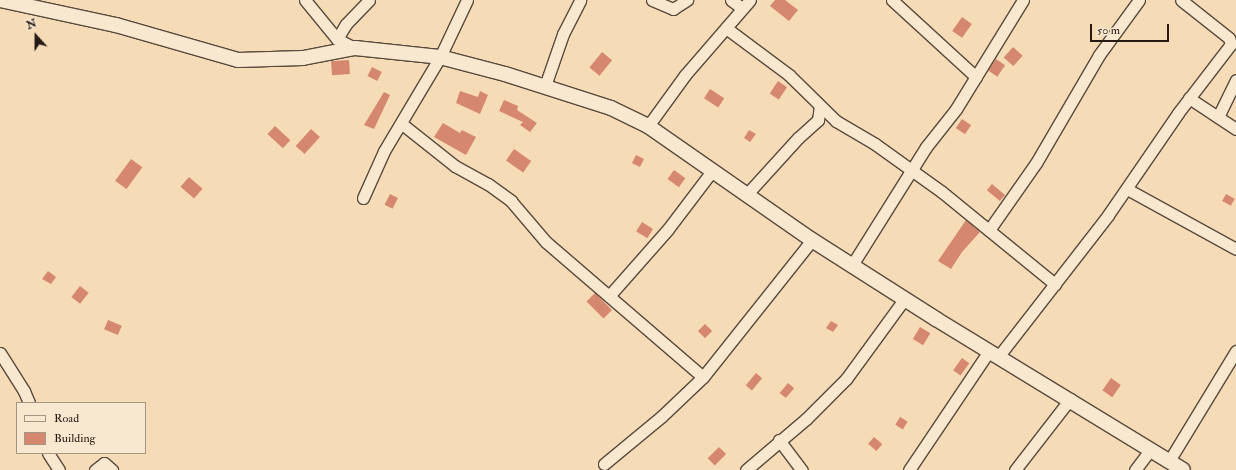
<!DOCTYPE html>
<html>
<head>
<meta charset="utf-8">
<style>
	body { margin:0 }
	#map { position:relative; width:1236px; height:470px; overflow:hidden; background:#f6dbb7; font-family:"IM FELL Double Pica",serif }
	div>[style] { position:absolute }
	.building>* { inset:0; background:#d5886f; transform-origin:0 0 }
	.roads { filter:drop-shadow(1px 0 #594a3d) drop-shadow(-1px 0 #594a3d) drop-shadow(0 1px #594a3d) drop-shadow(0 -1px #594a3d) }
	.minor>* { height:11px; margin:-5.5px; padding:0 5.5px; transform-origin:5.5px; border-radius:5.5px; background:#f9e8d0 }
	.tertiary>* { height:14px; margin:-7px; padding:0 7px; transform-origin:7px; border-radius:7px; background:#f9e8d0 }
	span { translate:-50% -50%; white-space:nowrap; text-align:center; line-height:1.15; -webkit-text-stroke:4px #f9e8d0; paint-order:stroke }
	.legend { position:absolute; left:16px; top:402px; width:130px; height:52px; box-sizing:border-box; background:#f9e8d0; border:1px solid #a49685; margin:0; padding:5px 7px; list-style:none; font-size:12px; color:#251a14 }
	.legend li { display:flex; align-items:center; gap:8px; height:20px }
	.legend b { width:20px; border:1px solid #a49685 }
	.north { position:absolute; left:16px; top:16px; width:40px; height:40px; -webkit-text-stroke:3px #f9e8d0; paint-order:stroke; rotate:339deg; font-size:11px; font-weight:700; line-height:16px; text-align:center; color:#251a14 }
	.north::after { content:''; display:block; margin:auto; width:14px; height:18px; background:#251a14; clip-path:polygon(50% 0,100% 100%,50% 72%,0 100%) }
	.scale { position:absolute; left:1090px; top:24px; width:79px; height:18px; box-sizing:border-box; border:2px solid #251a14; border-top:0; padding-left:5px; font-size:12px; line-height:14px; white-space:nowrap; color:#251a14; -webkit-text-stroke:3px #f9e8d0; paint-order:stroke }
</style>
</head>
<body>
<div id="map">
	<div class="building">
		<div style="clip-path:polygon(775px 0,785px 0,798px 10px,789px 21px,770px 6px)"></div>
		<div style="left:962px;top:17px;width:12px;height:17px;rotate:35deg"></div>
		<div style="left:1013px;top:47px;width:13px;height:14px;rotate:42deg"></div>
		<div style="left:602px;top:52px;width:13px;height:20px;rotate:39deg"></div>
		<div style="left:996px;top:59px;width:11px;height:14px;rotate:34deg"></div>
		<div style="left:349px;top:60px;width:14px;height:18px;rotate:86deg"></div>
		<div style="left:372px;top:67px;width:11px;height:10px;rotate:27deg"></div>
		<div style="left:778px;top:81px;width:11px;height:15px;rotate:34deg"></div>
		<div style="left:710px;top:89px;width:17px;height:11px;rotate:33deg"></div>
		<div style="clip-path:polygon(460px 91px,478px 97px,480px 91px,488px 95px,480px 114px,456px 103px)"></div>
		<div style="clip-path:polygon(384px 92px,390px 95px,374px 129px,364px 125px)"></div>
		<div style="clip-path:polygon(504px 100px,518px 106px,517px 110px,537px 123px,530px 132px,520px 125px,523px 122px,499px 111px)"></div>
		<div style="left:962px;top:119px;width:11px;height:11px;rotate:34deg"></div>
		<div style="clip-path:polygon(443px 123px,460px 133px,462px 130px,476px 137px,466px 155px,434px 137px)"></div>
		<div style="left:275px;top:126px;width:21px;height:11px;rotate:43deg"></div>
		<div style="left:311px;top:129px;width:12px;height:23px;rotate:42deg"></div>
		<div style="clip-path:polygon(749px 130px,756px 134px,750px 142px,744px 138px)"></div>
		<div style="left:514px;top:149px;width:21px;height:14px;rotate:35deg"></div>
		<div style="left:636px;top:155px;width:9px;height:9px;rotate:27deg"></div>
		<div style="left:131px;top:159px;width:14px;height:27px;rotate:36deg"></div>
		<div style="left:674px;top:170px;width:14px;height:11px;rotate:36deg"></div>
		<div style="left:189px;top:177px;width:18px;height:13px;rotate:41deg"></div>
		<div style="left:992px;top:184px;width:17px;height:8px;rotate:40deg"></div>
		<div style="left:390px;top:194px;width:9px;height:12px;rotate:27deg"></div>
		<div style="left:1226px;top:194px;width:10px;height:8px;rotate:29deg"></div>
		<div style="clip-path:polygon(966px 220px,980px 232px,962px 252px,951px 269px,938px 261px)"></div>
		<div style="left:642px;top:222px;width:13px;height:11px;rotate:32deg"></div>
		<div style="clip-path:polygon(48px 271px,56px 277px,51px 284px,42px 279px)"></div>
		<div style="left:80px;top:286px;width:11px;height:14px;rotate:38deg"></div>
		<div style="left:595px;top:293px;width:24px;height:12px;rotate:45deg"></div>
		<div style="left:108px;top:320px;width:15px;height:10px;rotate:23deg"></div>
		<div style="clip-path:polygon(831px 321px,838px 325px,833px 332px,826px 328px)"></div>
		<div style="left:705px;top:324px;width:10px;height:10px;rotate:45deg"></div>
		<div style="left:920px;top:327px;width:12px;height:14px;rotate:31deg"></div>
		<div style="left:962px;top:358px;width:9px;height:15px;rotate:36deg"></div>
		<div style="left:756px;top:373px;width:8px;height:16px;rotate:40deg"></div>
		<div style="left:1111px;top:378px;width:12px;height:15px;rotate:35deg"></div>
		<div style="left:788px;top:383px;width:8px;height:13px;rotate:40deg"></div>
		<div style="left:900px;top:417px;width:9px;height:9px;rotate:32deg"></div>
		<div style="left:874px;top:437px;width:11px;height:9px;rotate:41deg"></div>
		<div style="left:719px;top:447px;width:10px;height:16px;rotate:45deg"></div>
	</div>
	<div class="roads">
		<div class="minor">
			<div style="left:305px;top:0;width:50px;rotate:50.6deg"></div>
			<div style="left:337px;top:39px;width:20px;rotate:27deg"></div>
			<div style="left:652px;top:0;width:23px;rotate:23deg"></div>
			<div style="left:673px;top:9px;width:17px;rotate:-33deg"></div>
			<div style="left:731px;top:0;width:14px;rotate:36deg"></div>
			<div style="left:892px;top:0;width:114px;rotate:42.5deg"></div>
			<div style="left:726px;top:28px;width:79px;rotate:36.7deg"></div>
			<div style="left:789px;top:75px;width:66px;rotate:44.4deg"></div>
			<div style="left:836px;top:121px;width:45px;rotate:30.5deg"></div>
			<div style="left:875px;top:144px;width:82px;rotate:35.6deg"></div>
			<div style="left:942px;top:192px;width:146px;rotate:39.2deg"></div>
			<div style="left:337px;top:39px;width:17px;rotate:-59deg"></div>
			<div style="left:346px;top:24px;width:33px;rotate:-46deg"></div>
			<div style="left:545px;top:86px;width:55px;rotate:-70.9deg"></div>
			<div style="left:563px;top:34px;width:38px;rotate:-63deg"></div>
			<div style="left:1189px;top:98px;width:56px;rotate:33.4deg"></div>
			<div style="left:1218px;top:117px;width:41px;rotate:-64.1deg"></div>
			<div style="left:402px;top:124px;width:68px;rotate:38.4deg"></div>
			<div style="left:455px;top:166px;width:38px;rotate:29deg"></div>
			<div style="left:488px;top:184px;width:29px;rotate:36deg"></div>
			<div style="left:511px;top:201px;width:54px;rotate:49.5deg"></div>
			<div style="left:546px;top:242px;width:207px;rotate:40.7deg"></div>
			<div style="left:648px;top:126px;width:63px;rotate:-54deg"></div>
			<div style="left:685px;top:75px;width:99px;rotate:-49.1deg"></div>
			<div style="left:1127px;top:189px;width:124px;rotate:28.8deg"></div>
			<div style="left:747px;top:194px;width:76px;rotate:-47.7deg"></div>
			<div style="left:798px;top:138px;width:27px;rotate:-42deg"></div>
			<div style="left:818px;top:120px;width:14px;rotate:-82deg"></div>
			<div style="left:363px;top:198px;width:51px;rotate:-65.9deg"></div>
			<div style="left:384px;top:151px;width:109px;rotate:-59.2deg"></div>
			<div style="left:440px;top:57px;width:63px;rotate:-64.7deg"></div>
			<div style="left:989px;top:230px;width:82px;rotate:-55deg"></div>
			<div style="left:1036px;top:163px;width:125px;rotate:-59.7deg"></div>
			<div style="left:1099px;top:55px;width:68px;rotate:-54deg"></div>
			<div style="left:852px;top:265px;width:139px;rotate:-57.9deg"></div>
			<div style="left:926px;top:147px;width:48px;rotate:-51.7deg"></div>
			<div style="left:956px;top:109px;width:128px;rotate:-58.4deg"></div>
			<div style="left:609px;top:296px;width:89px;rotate:-48.6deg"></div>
			<div style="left:668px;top:229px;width:73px;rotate:-52.8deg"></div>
			<div style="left:0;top:353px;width:45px;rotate:57.7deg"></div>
			<div style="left:24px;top:391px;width:13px;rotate:67deg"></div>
			<div style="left:998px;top:357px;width:180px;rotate:-52.2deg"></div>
			<div style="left:1108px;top:215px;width:124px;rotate:-55.5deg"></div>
			<div style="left:1178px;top:113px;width:87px;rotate:-52.5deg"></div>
			<div style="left:1231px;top:44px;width:6px;rotate:-108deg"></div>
			<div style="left:1229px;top:38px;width:61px;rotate:-141.6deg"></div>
			<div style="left:779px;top:440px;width:38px;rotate:53deg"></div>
			<div style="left:48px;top:453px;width:20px;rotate:57deg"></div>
			<div style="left:1169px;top:461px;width:129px;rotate:-58.7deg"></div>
			<div style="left:604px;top:464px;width:75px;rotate:-39.6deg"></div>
			<div style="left:662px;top:416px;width:57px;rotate:-43.6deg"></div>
			<div style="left:703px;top:377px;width:175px;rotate:-51.5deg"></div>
			<div style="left:95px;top:470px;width:11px;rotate:-38deg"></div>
			<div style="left:104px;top:463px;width:11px;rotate:41deg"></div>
			<div style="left:746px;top:470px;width:79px;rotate:-40.4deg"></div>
			<div style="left:806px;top:419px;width:57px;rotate:-45deg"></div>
			<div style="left:846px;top:379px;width:100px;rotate:-53.9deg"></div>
			<div style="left:909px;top:470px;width:143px;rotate:-56.1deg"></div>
			<div style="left:1015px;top:470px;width:90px;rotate:-52.2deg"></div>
			<div style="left:1135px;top:470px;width:26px;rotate:-53deg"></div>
		</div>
		<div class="tertiary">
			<div style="left:0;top:0;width:119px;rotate:12.2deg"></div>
			<div style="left:116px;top:25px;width:127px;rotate:16deg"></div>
			<div style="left:238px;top:60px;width:65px;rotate:-1.8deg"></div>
			<div style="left:303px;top:58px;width:53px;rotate:-10.9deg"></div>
			<div style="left:355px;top:48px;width:85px;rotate:6deg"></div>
			<div style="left:440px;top:57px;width:67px;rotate:14.7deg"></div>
			<div style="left:505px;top:74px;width:111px;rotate:17.8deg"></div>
			<div style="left:611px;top:108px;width:41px;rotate:25.9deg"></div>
			<div style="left:648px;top:126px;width:200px;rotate:34.8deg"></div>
			<div style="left:812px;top:240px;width:147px;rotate:32.5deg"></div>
			<div style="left:936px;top:319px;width:289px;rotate:31.4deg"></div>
		</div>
	</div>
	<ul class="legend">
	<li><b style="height:5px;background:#f9e8d0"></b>Road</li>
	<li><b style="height:11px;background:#d5886f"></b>Building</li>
	</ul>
	<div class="north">N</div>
	<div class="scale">50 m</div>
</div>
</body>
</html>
